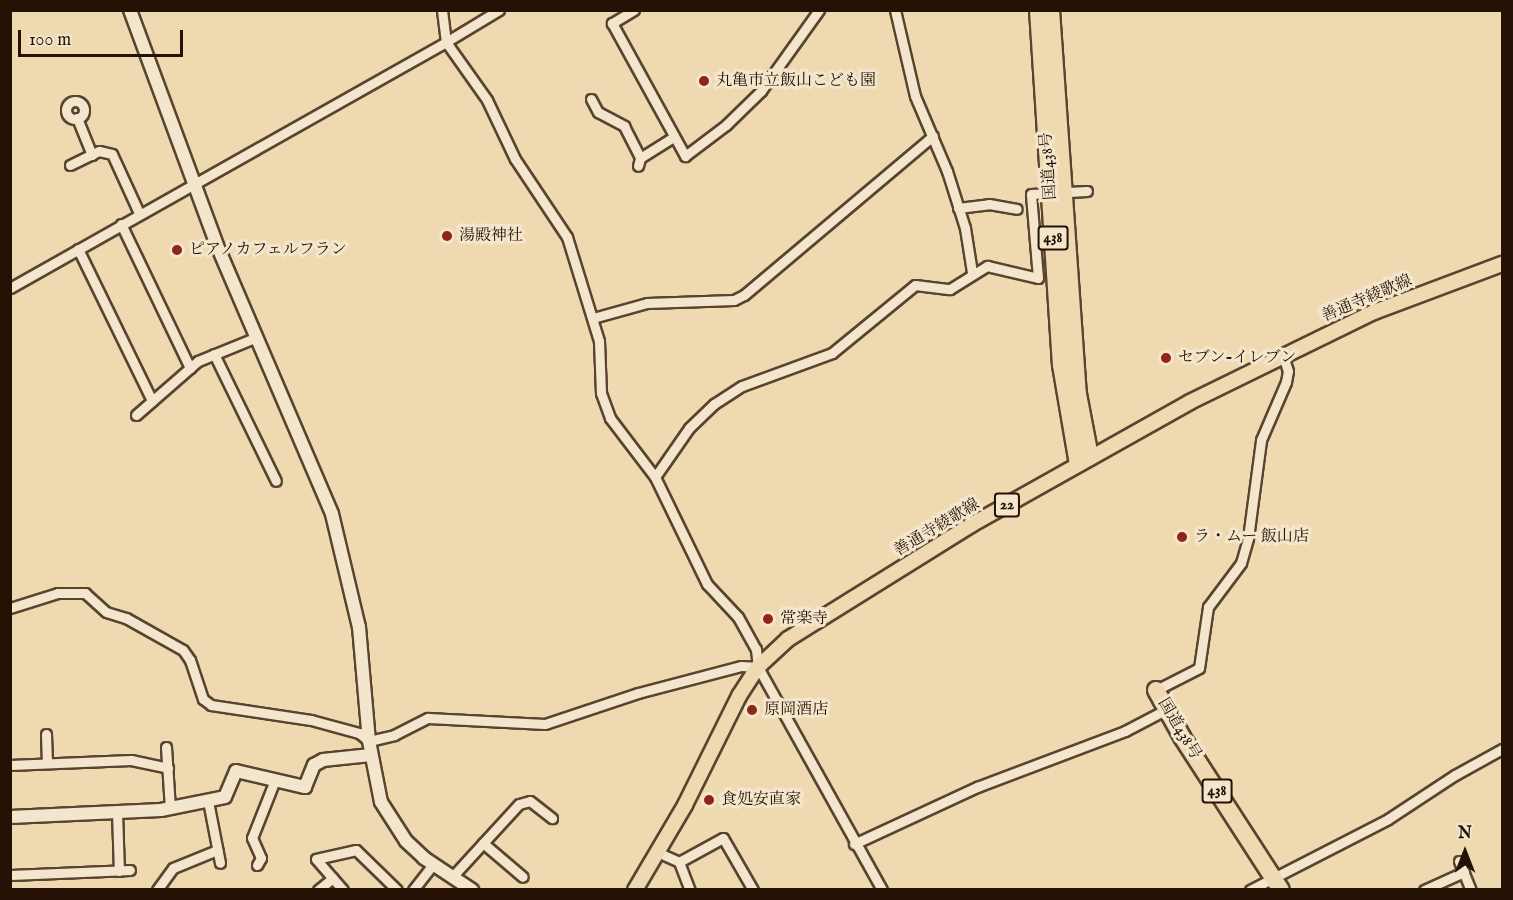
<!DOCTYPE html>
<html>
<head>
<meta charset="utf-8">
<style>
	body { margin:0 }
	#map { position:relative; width:1513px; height:900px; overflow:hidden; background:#eed9b1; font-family:"IM FELL English","Noto Serif JP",serif }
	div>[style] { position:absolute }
	.roads { filter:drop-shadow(2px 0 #58442f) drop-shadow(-2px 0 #58442f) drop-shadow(0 2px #58442f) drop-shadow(0 -2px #58442f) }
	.street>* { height:9px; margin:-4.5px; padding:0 4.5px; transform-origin:4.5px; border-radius:4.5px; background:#f4e6cc }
	.street>.ring { margin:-4.5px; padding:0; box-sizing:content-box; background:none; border:9px solid #f4e6cc; border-radius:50% }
	.secondary>* { height:12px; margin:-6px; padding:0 6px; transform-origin:6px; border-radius:6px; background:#f4e6cc }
	.primary>* { height:14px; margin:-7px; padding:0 7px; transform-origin:7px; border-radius:7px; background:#eed9b1 }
	.highway>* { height:16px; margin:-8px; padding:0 8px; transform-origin:8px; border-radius:8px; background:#eed9b1 }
	.dots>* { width:16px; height:16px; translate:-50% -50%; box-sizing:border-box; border:3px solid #f4e6cc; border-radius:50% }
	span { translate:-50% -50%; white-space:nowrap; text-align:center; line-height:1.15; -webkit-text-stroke:6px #f4e6cc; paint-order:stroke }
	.shield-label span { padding:2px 4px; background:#f4e6cc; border:2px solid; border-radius:4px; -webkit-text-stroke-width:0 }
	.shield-label { font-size:15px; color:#261204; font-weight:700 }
	.poi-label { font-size:16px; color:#261204 }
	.left { translate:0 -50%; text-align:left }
	.street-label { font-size:16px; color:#261204 }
	.frame { position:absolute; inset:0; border:12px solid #261204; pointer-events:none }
	.north { position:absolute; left:1435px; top:822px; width:60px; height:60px; -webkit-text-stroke:4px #f4e6cc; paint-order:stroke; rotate:0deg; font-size:16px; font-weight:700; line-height:24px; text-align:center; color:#261204 }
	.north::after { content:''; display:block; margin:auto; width:21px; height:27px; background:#261204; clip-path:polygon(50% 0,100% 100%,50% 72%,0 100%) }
	.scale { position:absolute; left:18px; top:30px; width:165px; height:27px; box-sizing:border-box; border:3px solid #261204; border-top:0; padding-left:8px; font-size:18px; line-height:21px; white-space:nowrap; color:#261204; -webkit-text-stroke:4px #f4e6cc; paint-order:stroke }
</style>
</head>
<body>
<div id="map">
	<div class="roads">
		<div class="street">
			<div style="left:442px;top:10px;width:32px;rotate:83deg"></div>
			<div style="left:446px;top:42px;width:62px;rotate:-31.1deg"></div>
			<div style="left:634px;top:10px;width:26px;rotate:149deg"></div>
			<div style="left:612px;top:23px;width:152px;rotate:61.2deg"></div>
			<div style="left:685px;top:156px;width:51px;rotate:-37.1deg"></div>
			<div style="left:726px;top:125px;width:49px;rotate:-44.2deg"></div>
			<div style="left:761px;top:91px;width:100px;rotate:-54.4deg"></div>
			<div style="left:895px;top:10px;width:88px;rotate:76.9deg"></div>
			<div style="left:915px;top:96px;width:82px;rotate:66.9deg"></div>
			<div style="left:947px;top:171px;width:60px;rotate:72.5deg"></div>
			<div style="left:965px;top:228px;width:45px;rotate:81deg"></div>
			<div style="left:591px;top:99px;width:15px;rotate:62deg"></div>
			<div style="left:598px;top:112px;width:30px;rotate:28deg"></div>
			<div style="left:624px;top:126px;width:36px;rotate:63deg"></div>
			<div style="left:640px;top:158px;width:8px;rotate:104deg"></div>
			<div class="ring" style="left:66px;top:101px;width:9px;height:9px"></div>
			<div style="left:77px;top:118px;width:40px;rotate:68deg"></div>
			<div style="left:640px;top:158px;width:40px;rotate:-32deg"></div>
			<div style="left:70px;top:165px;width:32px;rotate:-26deg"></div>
			<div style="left:99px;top:151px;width:13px;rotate:13deg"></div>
			<div style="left:112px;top:154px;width:65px;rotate:65.4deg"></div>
			<div style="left:958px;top:208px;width:31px;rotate:-7deg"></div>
			<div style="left:989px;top:204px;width:28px;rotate:10deg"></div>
			<div style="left:121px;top:224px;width:160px;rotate:64.4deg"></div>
			<div style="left:78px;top:249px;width:169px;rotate:64deg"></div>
			<div style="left:10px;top:288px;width:501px;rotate:-29.43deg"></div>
			<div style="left:446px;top:42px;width:71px;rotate:54.7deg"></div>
			<div style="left:487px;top:100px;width:65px;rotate:64.6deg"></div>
			<div style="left:515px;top:159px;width:94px;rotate:56.3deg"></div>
			<div style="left:567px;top:237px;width:109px;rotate:72.9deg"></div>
			<div style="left:599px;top:341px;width:52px;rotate:87.8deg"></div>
			<div style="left:601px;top:393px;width:27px;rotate:70deg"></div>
			<div style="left:610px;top:418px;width:74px;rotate:52.7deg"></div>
			<div style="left:655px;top:477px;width:119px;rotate:64.1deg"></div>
			<div style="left:707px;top:584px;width:45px;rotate:46.8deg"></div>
			<div style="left:738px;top:617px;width:37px;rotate:61deg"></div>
			<div style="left:756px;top:649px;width:18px;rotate:84deg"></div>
			<div style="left:758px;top:667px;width:255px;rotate:60.9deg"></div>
			<div style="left:593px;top:318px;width:56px;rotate:-15.5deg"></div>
			<div style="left:647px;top:303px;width:87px;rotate:-2deg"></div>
			<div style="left:734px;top:300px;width:11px;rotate:-27deg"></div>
			<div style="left:744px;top:295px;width:247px;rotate:-40.1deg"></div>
			<div style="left:214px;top:354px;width:141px;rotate:64deg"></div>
			<div style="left:136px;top:415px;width:82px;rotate:-41.1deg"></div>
			<div style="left:198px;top:361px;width:64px;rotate:-22.1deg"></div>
			<div style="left:655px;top:477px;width:60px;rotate:-55.2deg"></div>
			<div style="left:689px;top:428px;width:35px;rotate:-44deg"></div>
			<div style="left:714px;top:404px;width:33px;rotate:-33deg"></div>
			<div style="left:742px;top:386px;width:96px;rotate:-20.1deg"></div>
			<div style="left:832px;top:353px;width:107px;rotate:-39.3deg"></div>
			<div style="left:915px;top:285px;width:35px;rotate:7deg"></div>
			<div style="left:950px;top:289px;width:44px;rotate:-31.9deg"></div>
			<div style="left:987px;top:266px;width:52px;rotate:13.2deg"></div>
			<div style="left:1038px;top:278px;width:84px;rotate:-94.8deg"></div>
			<div style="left:1031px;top:194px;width:56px;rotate:-3.1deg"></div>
			<div style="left:10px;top:608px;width:50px;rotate:-17.4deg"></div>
			<div style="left:58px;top:593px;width:27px"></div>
			<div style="left:85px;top:593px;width:28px;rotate:42deg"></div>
			<div style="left:106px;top:612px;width:21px;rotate:17deg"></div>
			<div style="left:126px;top:618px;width:65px;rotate:29.3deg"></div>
			<div style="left:183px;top:650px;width:12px;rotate:55deg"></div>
			<div style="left:190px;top:660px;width:41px;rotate:71.6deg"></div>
			<div style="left:203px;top:699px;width:10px;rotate:37deg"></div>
			<div style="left:211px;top:705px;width:101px;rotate:8.5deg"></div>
			<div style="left:311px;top:720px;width:50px;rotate:15.2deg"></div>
			<div style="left:359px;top:733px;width:13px;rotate:39deg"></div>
			<div style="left:369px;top:741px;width:26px;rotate:-13deg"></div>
			<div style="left:394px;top:735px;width:38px;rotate:-27deg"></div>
			<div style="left:428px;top:718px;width:117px;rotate:2.9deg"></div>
			<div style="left:545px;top:724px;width:98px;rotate:-18.4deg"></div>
			<div style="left:638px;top:693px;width:106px;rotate:-14.7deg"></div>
			<div style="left:741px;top:666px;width:17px;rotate:3deg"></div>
			<div style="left:1156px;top:690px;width:48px;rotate:-27.1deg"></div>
			<div style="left:1199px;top:668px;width:62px;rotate:-81.6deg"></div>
			<div style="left:1208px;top:607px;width:55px;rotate:-53.1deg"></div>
			<div style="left:1241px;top:563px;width:26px;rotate:-74deg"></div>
			<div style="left:1248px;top:538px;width:99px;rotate:-82.4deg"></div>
			<div style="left:1261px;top:440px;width:63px;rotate:-66.7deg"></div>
			<div style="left:1286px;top:382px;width:11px;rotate:-80deg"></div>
			<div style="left:1288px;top:371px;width:16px;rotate:-108deg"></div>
			<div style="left:46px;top:734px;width:29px;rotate:88deg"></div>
			<div style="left:166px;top:747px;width:62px;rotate:86.3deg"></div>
			<div style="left:10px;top:765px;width:121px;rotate:-2.4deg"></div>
			<div style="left:131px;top:760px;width:38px;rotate:12deg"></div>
			<div style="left:208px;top:801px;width:63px;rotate:79deg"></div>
			<div style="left:117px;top:812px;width:59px;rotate:88.1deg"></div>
			<div style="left:483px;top:843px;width:52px;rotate:40.4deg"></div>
			<div style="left:854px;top:844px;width:136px;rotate:-24.9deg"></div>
			<div style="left:977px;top:787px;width:158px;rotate:-20.7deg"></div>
			<div style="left:1125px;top:731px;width:47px;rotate:-27.6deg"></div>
			<div style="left:657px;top:852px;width:24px;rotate:24deg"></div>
			<div style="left:1459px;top:861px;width:31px;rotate:68deg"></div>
			<div style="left:679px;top:862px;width:50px;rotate:-28.6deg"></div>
			<div style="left:723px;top:838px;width:60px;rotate:60deg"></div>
			<div style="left:679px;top:862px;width:30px;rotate:69deg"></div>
			<div style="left:257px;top:865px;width:8px;rotate:-60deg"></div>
			<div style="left:261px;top:858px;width:22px;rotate:-114deg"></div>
			<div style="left:252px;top:838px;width:62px;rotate:-68.4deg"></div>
			<div style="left:10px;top:875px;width:120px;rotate:-2.4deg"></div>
			<div style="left:452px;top:877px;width:99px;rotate:-47.5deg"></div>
			<div style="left:519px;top:804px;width:11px;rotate:-15deg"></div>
			<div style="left:530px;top:801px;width:28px;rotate:38deg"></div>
			<div style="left:157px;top:890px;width:27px;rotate:-54deg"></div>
			<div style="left:173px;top:868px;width:48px;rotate:-22.2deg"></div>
			<div style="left:318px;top:890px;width:19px;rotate:-39deg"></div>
			<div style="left:343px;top:890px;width:41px;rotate:-131.1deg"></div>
			<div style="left:316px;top:859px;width:41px;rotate:-12.7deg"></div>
			<div style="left:356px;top:850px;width:57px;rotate:44.3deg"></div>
			<div style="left:413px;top:890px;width:33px;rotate:-52deg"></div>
			<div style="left:1250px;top:890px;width:155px;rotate:-27.2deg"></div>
			<div style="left:1388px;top:819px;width:80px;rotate:-33.3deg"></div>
			<div style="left:1455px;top:775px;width:54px;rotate:-29deg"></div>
			<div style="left:1424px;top:890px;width:44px;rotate:-24.2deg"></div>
		</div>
		<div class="secondary">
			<div style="left:130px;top:10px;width:256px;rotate:69.7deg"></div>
			<div style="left:219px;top:250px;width:287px;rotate:66.8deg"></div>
			<div style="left:332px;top:514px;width:116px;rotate:76.6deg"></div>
			<div style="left:359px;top:627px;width:114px;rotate:85deg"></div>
			<div style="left:369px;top:741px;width:62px;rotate:78.9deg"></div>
			<div style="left:381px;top:802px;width:46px;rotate:57.3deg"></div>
			<div style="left:406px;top:841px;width:25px;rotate:43deg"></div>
			<div style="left:424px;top:858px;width:58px;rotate:33.7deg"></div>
			<div style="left:10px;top:817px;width:151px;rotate:-2.7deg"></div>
			<div style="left:161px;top:810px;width:65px;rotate:-11.5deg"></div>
			<div style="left:225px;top:797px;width:28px;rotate:-67deg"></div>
			<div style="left:236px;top:771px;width:71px;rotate:13.1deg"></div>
			<div style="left:305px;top:787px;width:24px;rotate:-68deg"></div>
			<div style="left:314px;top:765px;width:10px;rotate:-29deg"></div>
			<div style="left:323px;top:760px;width:48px;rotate:-5.9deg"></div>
		</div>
		<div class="primary">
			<div style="left:635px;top:890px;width:99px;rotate:-59.5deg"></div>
			<div style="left:685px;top:805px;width:122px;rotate:-63.6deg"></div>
			<div style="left:739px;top:696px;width:35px;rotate:-57deg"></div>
			<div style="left:758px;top:667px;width:41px;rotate:-43deg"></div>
			<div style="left:788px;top:639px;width:216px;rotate:-31.9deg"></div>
			<div style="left:971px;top:525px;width:251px;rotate:-29.3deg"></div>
			<div style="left:1190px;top:402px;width:205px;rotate:-26.1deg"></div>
			<div style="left:1374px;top:312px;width:137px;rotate:-20.6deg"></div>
		</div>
		<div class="highway">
			<div style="left:1038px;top:10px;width:356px;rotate:86.3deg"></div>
			<div style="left:1061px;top:365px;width:100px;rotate:80.3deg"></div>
			<div style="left:1051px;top:10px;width:385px;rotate:86deg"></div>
			<div style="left:1078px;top:394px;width:64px;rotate:79.2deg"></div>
			<div style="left:1156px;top:690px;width:54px;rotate:61deg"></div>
			<div style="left:1182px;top:737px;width:182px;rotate:57.1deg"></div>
		</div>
	</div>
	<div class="dots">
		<div style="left:704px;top:81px;background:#8f2418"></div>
		<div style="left:447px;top:236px;background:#8f2418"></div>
		<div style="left:177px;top:250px;background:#8f2418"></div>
		<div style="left:1166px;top:358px;background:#8f2418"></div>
		<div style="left:1182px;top:537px;background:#8f2418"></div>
		<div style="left:768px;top:619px;background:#8f2418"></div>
		<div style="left:752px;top:710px;background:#8f2418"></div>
		<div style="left:709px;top:800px;background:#8f2418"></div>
	</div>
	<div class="shield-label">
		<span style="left:1053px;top:238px">438</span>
		<span style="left:1007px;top:505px">22</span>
		<span style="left:1217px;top:791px">438</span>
	</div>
	<div class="poi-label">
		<span class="left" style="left:716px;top:81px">丸亀市立飯山こども園</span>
		<span class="left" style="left:459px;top:236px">湯殿神社</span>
		<span class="left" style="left:189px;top:250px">ピアノカフェルフラン</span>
		<span class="left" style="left:1178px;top:358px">セブン-イレブン</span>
		<span class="left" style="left:1194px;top:537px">ラ・ムー 飯山店</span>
		<span class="left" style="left:780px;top:619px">常楽寺</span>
		<span class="left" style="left:764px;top:710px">原岡酒店</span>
		<span class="left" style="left:721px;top:800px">食処安直家</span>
	</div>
	<div class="street-label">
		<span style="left:1049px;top:166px;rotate:-94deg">国道438号</span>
		<span style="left:1367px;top:299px;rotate:-23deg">善通寺綾歌線</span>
		<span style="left:937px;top:528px;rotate:-31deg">善通寺綾歌線</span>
		<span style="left:1179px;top:729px;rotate:59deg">国道438号</span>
	</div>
	<div class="frame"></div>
	<div class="north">N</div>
	<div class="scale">100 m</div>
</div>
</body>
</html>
